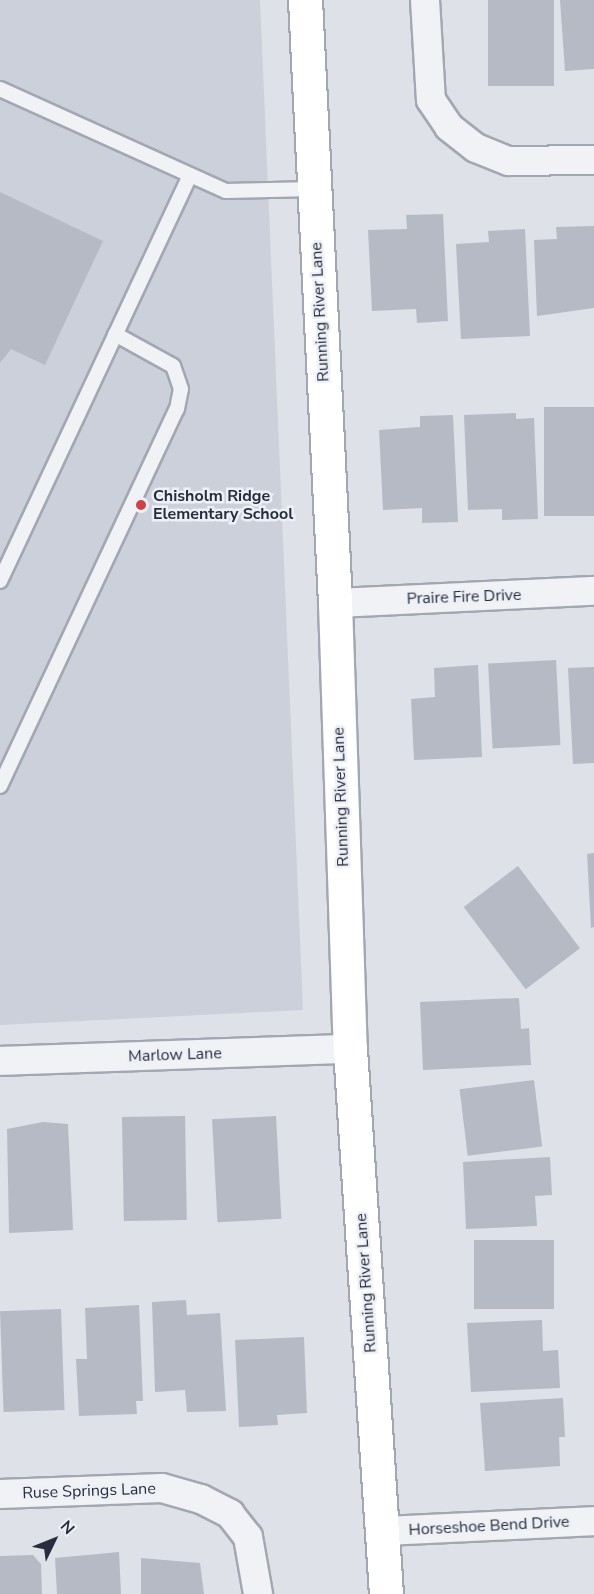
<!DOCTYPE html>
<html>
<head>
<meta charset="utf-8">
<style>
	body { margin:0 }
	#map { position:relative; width:594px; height:1594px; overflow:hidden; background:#dee1e8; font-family:"Nunito Sans",sans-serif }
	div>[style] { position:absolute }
	.built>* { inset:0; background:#ccd0da }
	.building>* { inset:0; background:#b5bac5; transform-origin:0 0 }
	.roads { filter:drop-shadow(2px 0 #a3a7b2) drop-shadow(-2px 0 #a3a7b2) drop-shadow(0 2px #a3a7b2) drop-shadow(0 -2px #a3a7b2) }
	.lane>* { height:14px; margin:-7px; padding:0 7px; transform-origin:7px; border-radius:7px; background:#f1f2f6 }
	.street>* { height:28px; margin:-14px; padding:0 14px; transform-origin:14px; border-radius:14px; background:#f1f2f6 }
	.secondary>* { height:33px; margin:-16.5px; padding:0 16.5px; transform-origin:16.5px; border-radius:16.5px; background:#fff }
	.dots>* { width:16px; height:16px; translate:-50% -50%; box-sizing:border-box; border:3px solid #edf0f5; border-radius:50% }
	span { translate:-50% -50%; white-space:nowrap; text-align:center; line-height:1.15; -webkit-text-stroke:5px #edf0f5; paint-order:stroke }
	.street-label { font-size:16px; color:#272d3f }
	.poi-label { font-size:16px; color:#272d3f; font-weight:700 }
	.left { translate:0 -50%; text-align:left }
	.north { position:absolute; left:24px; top:1510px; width:60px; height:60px; -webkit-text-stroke:4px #edf0f5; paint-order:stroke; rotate:47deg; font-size:16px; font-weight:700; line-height:24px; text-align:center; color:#272d3f }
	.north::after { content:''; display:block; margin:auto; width:21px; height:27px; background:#272d3f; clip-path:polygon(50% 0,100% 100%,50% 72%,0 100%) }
</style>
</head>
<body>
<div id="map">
	<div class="built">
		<div style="clip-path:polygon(0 0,260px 0,303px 1010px,0 1025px)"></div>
	</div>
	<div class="building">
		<div style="left:488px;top:0;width:66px;height:86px"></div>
		<div style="clip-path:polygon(560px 0,594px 0,594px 69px,565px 71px)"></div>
		<div style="clip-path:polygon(0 192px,103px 241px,45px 365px,11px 349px,0 363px)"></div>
		<div style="clip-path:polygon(443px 214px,448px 321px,417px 323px,416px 309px,372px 311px,368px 230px,407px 229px,406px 215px)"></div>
		<div style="clip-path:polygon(594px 226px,594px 308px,537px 316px,534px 240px,557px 239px,556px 227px)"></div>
		<div style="clip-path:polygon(525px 229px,530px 336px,461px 339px,456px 244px,489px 242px,488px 231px)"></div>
		<div style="left:594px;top:407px;width:109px;height:50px;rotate:90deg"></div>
		<div style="clip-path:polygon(516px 413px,516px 419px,534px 418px,538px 519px,502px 520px,502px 509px,468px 510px,464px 415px)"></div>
		<div style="clip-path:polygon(453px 415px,458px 522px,422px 523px,422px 508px,383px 510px,379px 430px,420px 427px,420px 416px)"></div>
		<div style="left:556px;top:660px;width:85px;height:68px;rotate:87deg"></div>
		<div style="clip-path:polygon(478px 665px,482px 757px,414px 760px,411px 699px,435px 697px,434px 668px)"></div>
		<div style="clip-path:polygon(594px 667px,594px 763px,573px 764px,568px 668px)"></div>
		<div style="clip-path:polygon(594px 853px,594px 927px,591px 928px,587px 854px)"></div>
		<div style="left:518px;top:866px;width:103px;height:68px;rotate:53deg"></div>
		<div style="clip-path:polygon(519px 998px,521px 1029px,529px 1028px,531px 1065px,423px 1070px,420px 1002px)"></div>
		<div style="left:534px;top:1080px;width:67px;height:75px;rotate:83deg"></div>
		<div style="left:185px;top:1116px;width:104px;height:63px;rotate:89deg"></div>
		<div style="left:276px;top:1116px;width:103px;height:64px;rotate:87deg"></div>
		<div style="clip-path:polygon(43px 1122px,68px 1124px,73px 1230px,9px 1233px,7px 1129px)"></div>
		<div style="clip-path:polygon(550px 1157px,552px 1195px,535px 1196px,537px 1226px,466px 1229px,463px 1162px)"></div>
		<div style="left:554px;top:1240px;width:69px;height:80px;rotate:90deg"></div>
		<div style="clip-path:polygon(186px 1300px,187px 1315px,220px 1313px,226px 1411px,187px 1412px,185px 1390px,155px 1392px,152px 1302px)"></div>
		<div style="clip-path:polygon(139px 1305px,143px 1401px,136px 1401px,137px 1414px,79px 1416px,76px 1359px,87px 1359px,85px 1308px)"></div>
		<div style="left:61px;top:1309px;width:101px;height:61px;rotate:88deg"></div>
		<div style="clip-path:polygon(542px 1320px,543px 1351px,558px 1350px,560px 1388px,471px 1392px,467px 1323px)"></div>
		<div style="clip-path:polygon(304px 1337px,307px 1413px,277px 1415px,278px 1425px,239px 1427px,235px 1340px)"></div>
		<div style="clip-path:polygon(563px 1398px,565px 1437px,559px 1437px,560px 1466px,485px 1471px,480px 1403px)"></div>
		<div style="clip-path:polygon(119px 1552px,121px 1594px,57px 1594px,55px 1558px)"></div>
		<div style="clip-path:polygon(33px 1555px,41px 1564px,42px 1594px,0 1594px,0 1556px)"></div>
		<div style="clip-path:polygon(141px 1558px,200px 1563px,204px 1594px,141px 1594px)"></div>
	</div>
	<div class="roads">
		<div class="lane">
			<div style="left:0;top:89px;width:248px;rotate:24.3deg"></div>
			<div style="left:226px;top:191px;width:88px;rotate:-1.3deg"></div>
			<div style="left:0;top:581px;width:448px;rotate:-64.9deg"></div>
			<div style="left:0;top:786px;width:416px;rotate:-64.9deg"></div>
			<div style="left:177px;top:409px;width:20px;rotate:-79deg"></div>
			<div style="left:181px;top:389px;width:24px;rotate:-109deg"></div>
			<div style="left:173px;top:366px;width:66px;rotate:-151.1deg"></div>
		</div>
		<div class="street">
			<div style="left:425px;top:0;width:100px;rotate:86.6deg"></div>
			<div style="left:431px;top:100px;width:32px;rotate:56deg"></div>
			<div style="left:449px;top:127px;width:34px;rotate:38deg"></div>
			<div style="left:476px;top:148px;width:35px;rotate:22deg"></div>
			<div style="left:509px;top:161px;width:85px;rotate:-0.7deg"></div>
			<div style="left:335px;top:603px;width:259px;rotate:-2.7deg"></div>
			<div style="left:0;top:1061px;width:350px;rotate:-2deg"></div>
			<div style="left:0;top:1494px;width:162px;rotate:-2.1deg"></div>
			<div style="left:162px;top:1488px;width:41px;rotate:15.8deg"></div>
			<div style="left:201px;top:1499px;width:33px;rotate:27deg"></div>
			<div style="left:230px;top:1514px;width:29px;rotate:52deg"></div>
			<div style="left:248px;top:1537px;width:58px;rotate:80deg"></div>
			<div style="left:383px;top:1531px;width:211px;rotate:-2.7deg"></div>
		</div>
		<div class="secondary">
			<div style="left:305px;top:0;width:604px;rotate:87.15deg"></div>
			<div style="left:335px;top:603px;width:446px;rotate:88.1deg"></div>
			<div style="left:350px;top:1049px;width:546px;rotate:86.22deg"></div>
		</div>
	</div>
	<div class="dots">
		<div style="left:141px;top:505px;background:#cf4149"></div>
	</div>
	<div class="street-label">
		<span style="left:320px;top:312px;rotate:-93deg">Running River Lane</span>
		<span style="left:464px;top:597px;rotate:-2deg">Praire Fire Drive</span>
		<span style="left:341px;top:797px;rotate:-92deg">Running River Lane</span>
		<span style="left:175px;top:1055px;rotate:-2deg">Marlow Lane</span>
		<span style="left:366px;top:1283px;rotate:-94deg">Running River Lane</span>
		<span style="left:89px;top:1491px;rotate:-2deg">Ruse Springs Lane</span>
		<span style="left:489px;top:1526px;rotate:-3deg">Horseshoe Bend Drive</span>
	</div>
	<div class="poi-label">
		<span class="left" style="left:153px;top:505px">Chisholm Ridge<br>Elementary School</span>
	</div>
	<div class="north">N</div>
</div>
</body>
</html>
